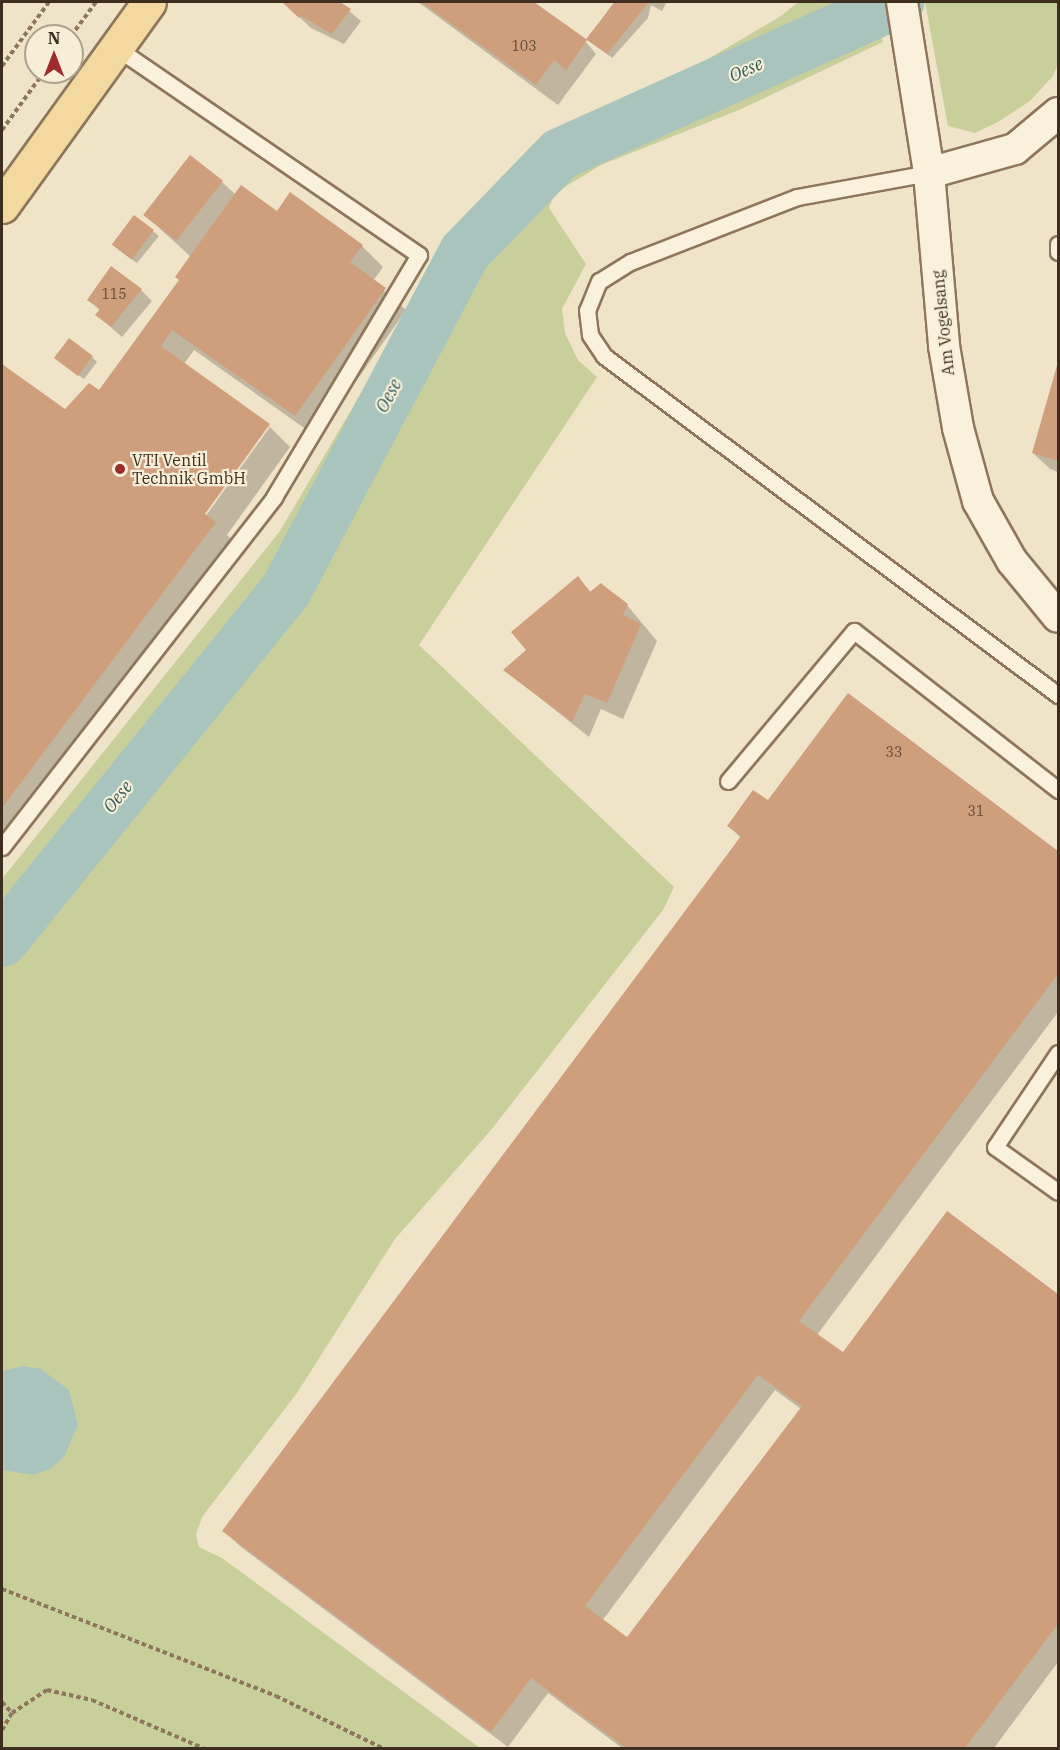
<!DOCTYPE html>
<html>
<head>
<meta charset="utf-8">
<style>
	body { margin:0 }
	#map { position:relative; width:1060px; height:1750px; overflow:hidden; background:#f0e4c8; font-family:"IBM Plex Serif",serif }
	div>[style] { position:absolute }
	.green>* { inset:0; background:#c9cf9b }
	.water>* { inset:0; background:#a9c4bc }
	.shadow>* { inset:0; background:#0003 }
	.river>* { height:52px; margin:-26px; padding:0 26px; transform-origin:26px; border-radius:26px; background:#a9c4bc }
	.building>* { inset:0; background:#cf9f7d; transform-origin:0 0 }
	.path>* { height:4px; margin-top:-2px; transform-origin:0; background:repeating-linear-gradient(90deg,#8d765c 0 4.5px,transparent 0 7.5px) }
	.roads { filter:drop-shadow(2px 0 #8d765c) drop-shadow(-2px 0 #8d765c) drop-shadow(0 2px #8d765c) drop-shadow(0 -2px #8d765c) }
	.service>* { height:15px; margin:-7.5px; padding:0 7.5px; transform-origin:7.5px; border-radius:7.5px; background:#faf1dc }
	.minor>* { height:30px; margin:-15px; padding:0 15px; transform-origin:15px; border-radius:15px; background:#faf1dc }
	.primary>* { height:33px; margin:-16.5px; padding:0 16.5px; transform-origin:16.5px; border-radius:16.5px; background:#f3d9a0 }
	.dots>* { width:16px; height:16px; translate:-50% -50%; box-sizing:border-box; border:3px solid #f7eed8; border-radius:50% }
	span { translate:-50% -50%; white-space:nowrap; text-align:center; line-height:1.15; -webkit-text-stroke:4.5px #f7eed8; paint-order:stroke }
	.number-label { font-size:14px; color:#624a37 }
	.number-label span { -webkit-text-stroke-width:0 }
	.street-label { font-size:16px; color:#3d2e20 }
	.poi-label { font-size:16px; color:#3d2e20 }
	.left { translate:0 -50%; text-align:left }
	.water-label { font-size:18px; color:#2f5d5a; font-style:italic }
	.frame { position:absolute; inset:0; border:3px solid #3d2e20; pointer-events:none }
	.north { position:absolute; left:24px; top:24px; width:60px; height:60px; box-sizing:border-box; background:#f7eed8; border:2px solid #ada18e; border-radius:50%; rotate:0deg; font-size:16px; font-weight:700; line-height:24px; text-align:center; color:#3d2e20 }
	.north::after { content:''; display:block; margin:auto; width:21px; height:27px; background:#9e2a2b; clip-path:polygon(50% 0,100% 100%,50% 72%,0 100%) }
</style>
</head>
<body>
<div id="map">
	<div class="green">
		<div style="clip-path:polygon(798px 2px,872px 2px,883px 42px,739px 110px,601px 165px,555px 193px,549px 208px,586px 264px,562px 309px,565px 333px,578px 360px,597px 377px,419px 645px,674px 887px,663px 910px,491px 1130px,395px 1239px,297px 1393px,202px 1517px,196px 1535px,199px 1547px,222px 1558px,480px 1748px,2px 1748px,2px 879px,280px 531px,448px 245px,485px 196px,530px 152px,655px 90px,781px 16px)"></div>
		<div style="clip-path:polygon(925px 2px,1058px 2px,1058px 64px,1053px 76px,1030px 101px,998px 122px,975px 133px,948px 126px)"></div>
	</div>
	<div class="water">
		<div style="clip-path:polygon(23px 1366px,41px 1369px,69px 1390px,78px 1425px,64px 1457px,50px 1469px,33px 1475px,2px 1470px,2px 1371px)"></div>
	</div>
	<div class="shadow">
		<div style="clip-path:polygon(283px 2px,339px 2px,361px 21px,344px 44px,311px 28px)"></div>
		<div style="clip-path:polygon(418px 2px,531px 2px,586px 42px,596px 54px,558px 105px)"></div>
		<div style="clip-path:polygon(614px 2px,667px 2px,662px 11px,651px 5px,648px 18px,612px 58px,588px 39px)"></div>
		<div style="clip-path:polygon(evenodd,222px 182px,236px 195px,362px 246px,383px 267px,373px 281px,406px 310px,317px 437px,194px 350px,184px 364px,269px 426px,290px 447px,227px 535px,236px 544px,2px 857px,2px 366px,65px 411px,100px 392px,181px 281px,191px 257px,146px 216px,222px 182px,266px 427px,270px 427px,202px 521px,200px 519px,266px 427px)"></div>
		<div style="clip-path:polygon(135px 217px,159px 236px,137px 263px,119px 250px)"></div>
		<div style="clip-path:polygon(141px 290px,152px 301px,122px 337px,97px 315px,100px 311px,89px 299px)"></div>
		<div style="clip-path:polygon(92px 357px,97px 362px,84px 379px,61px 363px)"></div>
		<div style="clip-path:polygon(1058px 365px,1058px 472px,1050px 469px,1033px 453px)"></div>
		<div style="clip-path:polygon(577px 578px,592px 593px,627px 605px,657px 641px,623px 719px,601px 709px,589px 737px,505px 670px,528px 650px)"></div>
		<div style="clip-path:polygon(evenodd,848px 695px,1058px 852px,1058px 1012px,817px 1335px,843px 1354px,948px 1213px,1058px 1296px,1058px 1662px,994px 1748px,622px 1748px,548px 1693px,508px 1747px,241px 1547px,224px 1531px,741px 838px,729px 826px,768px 802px,848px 695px,775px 1390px,801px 1409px,627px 1640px,602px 1621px,775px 1390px)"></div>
	</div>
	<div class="river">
		<div style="left:2px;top:941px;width:452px;rotate:-51deg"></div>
		<div style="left:286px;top:590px;width:382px;rotate:-62.1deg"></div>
		<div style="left:465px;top:252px;width:136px;rotate:-45.9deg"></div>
		<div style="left:560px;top:154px;width:371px;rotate:-24.2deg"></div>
	</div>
	<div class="building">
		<div style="clip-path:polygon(282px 2px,340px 2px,351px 9px,332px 34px,301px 16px,299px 18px)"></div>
		<div style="clip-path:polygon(421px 2px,534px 2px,586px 39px,615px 2px,649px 2px,607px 54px,587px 40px,566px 70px,554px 60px,536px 85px)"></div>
		<div style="left:190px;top:155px;width:42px;height:76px;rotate:38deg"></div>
		<div style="clip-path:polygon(241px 185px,277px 211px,290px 192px,363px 245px,350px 262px,386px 288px,295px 416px,172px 330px,161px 346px,270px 424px,205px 514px,216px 522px,2px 808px,2px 364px,65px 409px,89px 383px,99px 390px,179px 280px,175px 277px)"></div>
		<div style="left:134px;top:215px;width:25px;height:37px;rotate:37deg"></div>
		<div style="clip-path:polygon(111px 266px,142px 289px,111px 327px,95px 315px,100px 309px,87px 300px)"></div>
		<div style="left:69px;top:338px;width:30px;height:25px;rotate:37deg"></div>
		<div style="clip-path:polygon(1058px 362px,1058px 461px,1032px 453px)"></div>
		<div style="clip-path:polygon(578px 576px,590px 592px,601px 583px,603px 585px,628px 604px,623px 615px,641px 624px,607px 703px,585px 694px,572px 722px,503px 670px,526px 650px,511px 632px)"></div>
		<div style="clip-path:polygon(evenodd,848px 693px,1058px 851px,1058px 974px,799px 1321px,843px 1352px,947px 1211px,1058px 1294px,1058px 1624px,965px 1748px,626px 1748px,531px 1678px,491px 1732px,222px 1531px,741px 836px,727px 826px,753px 790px,768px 800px,848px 693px,758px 1375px,802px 1406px,627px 1637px,585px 1606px,758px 1375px)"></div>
	</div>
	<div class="path">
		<div style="left:71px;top:36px;width:42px;rotate:-53.7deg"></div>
		<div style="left:2px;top:66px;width:79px;rotate:-53.7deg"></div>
		<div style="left:2px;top:130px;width:72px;rotate:-54.1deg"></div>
		<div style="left:2px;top:1589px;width:294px;rotate:21.3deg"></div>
		<div style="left:276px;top:1696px;width:118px;rotate:26.1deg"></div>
		<div style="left:2px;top:1702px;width:15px;rotate:48deg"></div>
		<div style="left:2px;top:1730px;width:20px;rotate:-60deg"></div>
		<div style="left:12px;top:1713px;width:42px;rotate:-33.3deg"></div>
		<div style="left:47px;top:1690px;width:46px;rotate:12.5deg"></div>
		<div style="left:92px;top:1700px;width:121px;rotate:23.4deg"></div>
	</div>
	<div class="roads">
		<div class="service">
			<div style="left:929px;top:173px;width:134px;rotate:169.7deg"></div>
			<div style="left:797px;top:197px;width:179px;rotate:158.7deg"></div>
			<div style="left:630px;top:262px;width:36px;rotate:148deg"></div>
			<div style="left:599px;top:281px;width:31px;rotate:112deg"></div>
			<div style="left:587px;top:310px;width:25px;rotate:83deg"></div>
			<div style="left:590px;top:335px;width:25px;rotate:56deg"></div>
			<div style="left:604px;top:356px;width:567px;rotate:36.75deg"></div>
			<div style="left:1058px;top:244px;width:8px;rotate:90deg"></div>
			<div style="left:728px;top:781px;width:196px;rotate:-50deg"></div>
			<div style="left:854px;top:631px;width:259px;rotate:37.9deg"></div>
			<div style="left:2px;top:847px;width:443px;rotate:-52.1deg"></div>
			<div style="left:274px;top:497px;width:282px;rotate:-59.1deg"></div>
			<div style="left:419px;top:255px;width:366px;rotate:-145.6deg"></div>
			<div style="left:1058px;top:1053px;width:113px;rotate:123.8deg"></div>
			<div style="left:995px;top:1147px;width:77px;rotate:35.5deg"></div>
		</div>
		<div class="minor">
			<div style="left:902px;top:2px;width:173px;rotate:81deg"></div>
			<div style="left:929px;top:173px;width:174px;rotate:85deg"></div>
			<div style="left:944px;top:346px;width:83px;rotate:80.3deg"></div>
			<div style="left:958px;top:428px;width:76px;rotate:74.7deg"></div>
			<div style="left:978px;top:501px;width:69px;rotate:60.5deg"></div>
			<div style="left:1012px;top:561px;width:72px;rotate:50.6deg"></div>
			<div style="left:929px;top:173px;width:89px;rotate:-15.6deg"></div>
			<div style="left:1015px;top:149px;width:56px;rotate:-39.9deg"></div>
		</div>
		<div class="primary">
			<div style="left:2px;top:206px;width:251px;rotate:-54.2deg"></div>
		</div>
	</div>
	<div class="dots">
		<div style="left:120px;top:469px;background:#9e2a2b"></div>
	</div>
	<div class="number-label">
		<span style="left:524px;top:46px">103</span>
		<span style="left:114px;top:294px">115</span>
		<span style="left:894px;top:752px">33</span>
		<span style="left:976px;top:811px">31</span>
	</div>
	<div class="street-label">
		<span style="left:943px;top:323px;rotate:-96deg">Am Vogelsang</span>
	</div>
	<div class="poi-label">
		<span class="left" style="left:132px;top:469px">VTI Ventil<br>Technik GmbH</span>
	</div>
	<div class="water-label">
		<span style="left:746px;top:70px;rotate:-24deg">Oese</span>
		<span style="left:389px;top:396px;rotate:-62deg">Oese</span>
		<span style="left:118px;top:797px;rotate:-51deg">Oese</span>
	</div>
	<div class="frame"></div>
	<div class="north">N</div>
</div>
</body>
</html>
